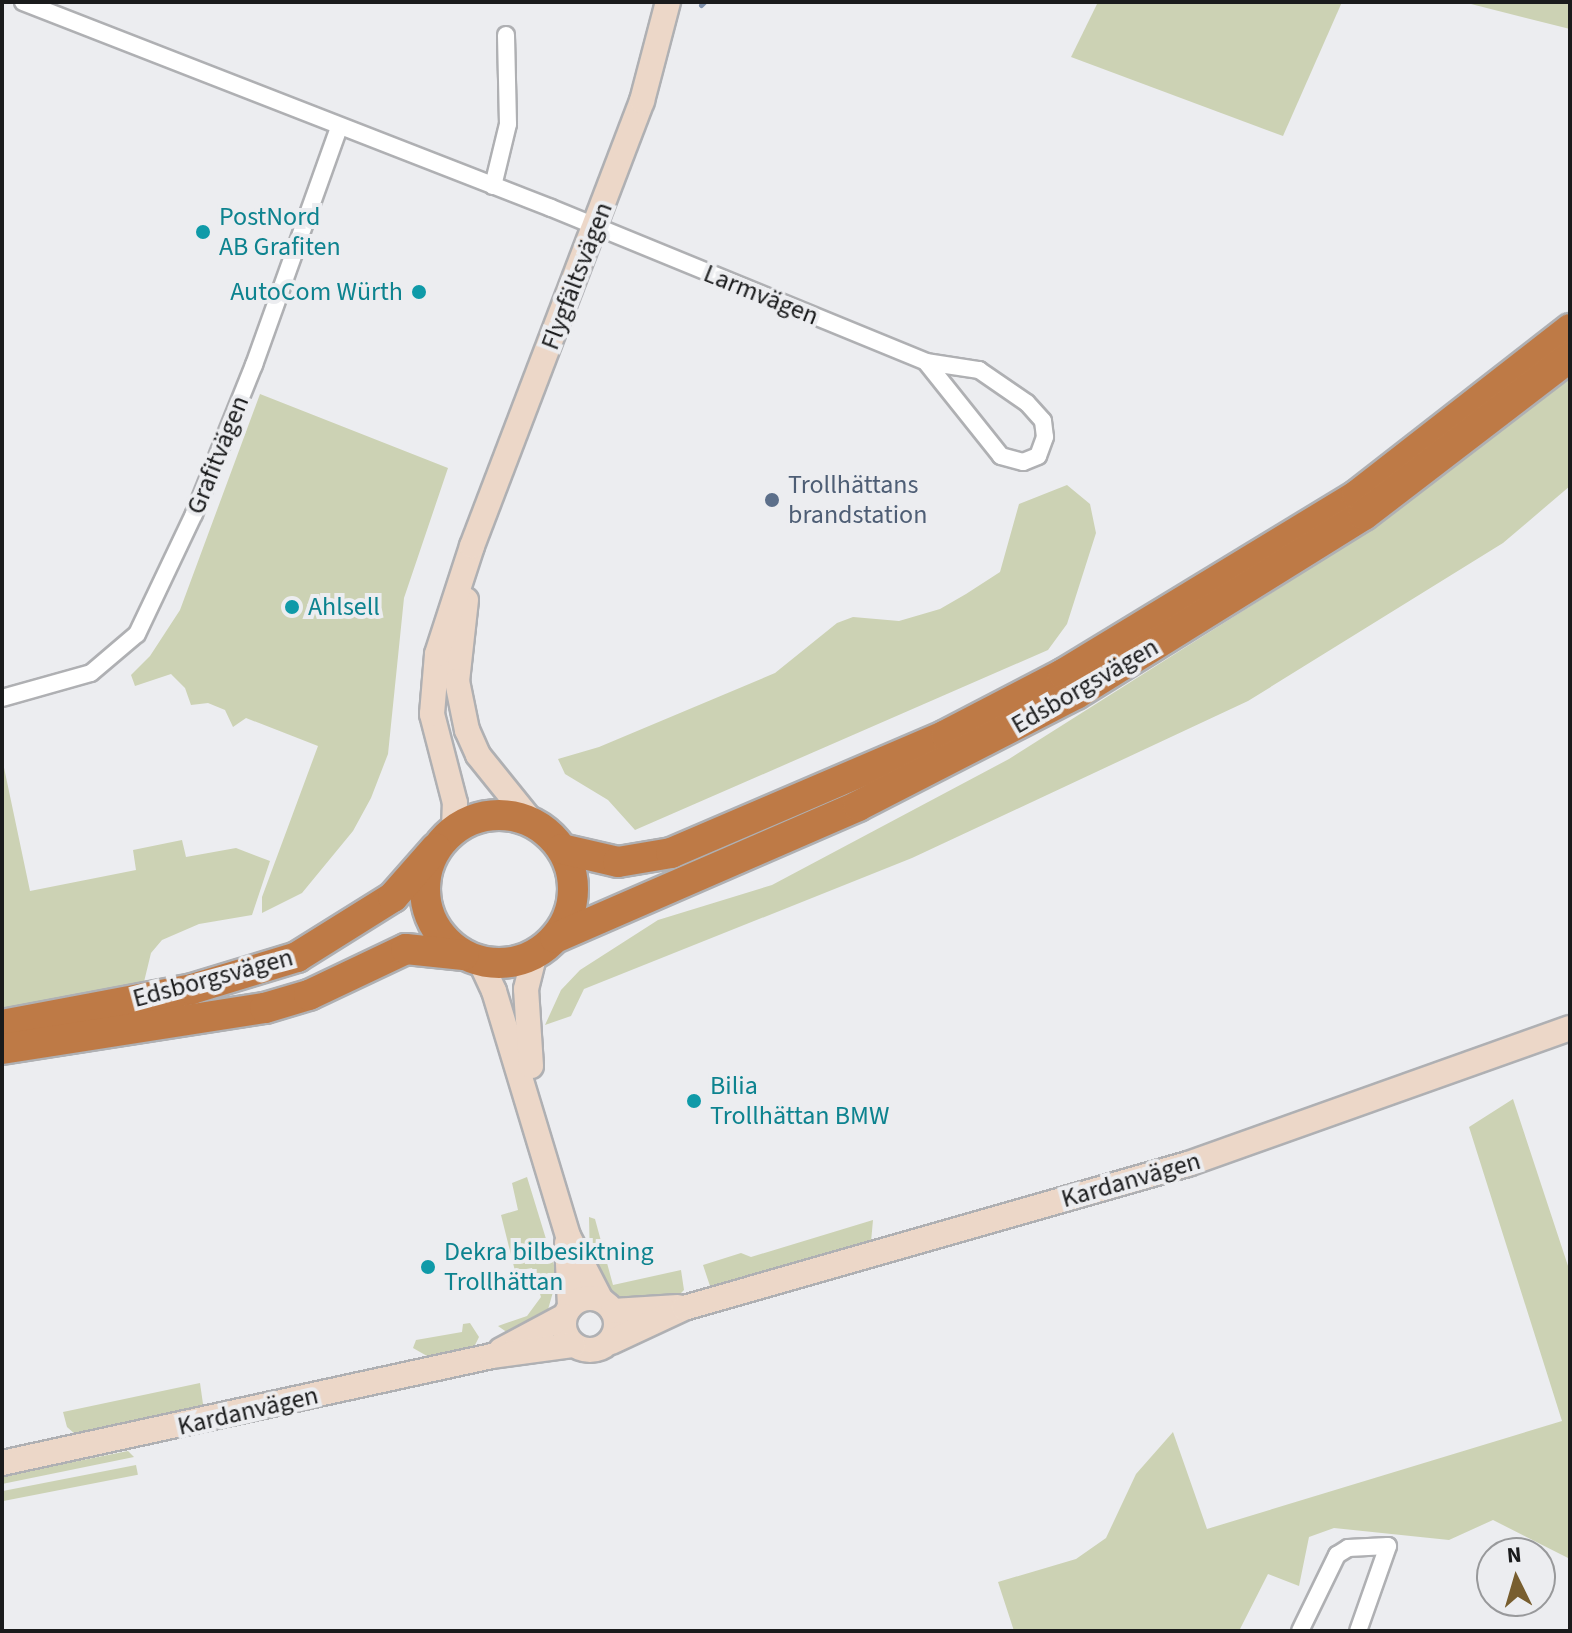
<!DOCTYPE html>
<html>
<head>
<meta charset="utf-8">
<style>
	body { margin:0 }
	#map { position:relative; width:1572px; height:1633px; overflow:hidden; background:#ecedf0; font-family:"Source Sans 3",sans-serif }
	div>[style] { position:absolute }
	.green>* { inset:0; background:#ccd2b4; transform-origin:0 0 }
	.stream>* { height:5px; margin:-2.5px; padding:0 2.5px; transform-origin:2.5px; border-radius:2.5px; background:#8193ae }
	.roads { filter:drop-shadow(2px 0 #afb0b3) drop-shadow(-2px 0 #afb0b3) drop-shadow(0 2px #afb0b3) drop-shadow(0 -2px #afb0b3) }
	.street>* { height:16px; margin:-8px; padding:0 8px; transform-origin:8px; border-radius:8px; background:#fff }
	.secondary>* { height:24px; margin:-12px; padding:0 12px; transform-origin:12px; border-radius:12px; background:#ecd7c8 }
	.secondary>.ring { margin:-12px; padding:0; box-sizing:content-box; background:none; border:24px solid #ecd7c8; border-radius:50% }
	.highway>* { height:30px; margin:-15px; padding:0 15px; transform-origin:15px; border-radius:15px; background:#be7a46 }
	.highway>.ring { margin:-15px; padding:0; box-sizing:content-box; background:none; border:30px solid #be7a46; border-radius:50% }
	.dots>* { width:22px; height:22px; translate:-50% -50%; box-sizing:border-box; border:4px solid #ecedf0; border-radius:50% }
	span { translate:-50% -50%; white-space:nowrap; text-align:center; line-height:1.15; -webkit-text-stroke:8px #ecedf0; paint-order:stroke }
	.culture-label { font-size:26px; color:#0d838f }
	.left { translate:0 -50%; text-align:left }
	.right { translate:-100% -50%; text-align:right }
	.street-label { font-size:26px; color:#1a1b1c }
	.service-label { font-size:26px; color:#4e5e75 }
	.frame { position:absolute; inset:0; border:4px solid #1a1b1c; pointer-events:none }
	.north { position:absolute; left:1476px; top:1537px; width:80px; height:80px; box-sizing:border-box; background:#ecedf0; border:2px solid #98999b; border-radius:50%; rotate:355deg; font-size:22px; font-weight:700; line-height:32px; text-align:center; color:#1a1b1c }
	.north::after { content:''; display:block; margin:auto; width:28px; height:36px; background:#785e2f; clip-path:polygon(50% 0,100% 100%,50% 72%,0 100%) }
</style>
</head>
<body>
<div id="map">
	<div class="green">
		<div style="clip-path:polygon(1098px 2px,1342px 2px,1283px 136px,1071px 57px)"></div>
		<div style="clip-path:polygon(1570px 2px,1570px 29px,1471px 4px,1472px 2px)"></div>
		<div style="clip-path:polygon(1570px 369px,1570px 486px,1503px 543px,1248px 701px,912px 858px,584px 989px,571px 1016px,545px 1025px,561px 990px,580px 970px,658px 920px,772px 885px,1009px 759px,1361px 536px)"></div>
		<div style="clip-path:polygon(260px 394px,448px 468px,404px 598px,388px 754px,371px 798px,353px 831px,302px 893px,262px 913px,262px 897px,318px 746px,246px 718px,233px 727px,225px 710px,208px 703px,191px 705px,185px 688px,171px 674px,135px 686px,131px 675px,150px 656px,180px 610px)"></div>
		<div style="clip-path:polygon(1067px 485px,1090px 504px,1096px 533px,1067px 624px,1048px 650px,635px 830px,608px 800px,565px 774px,558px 759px,599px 747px,775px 673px,837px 623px,853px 617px,899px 621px,940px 609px,966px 594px,1000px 572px,1019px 504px)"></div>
		<div style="clip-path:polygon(2px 758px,30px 891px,136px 870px,133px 850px,182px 840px,186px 857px,236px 848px,270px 861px,252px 915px,199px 924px,162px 940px,151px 953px,143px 986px,2px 1012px)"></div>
		<div style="clip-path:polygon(1513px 1099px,1570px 1272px,1570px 1559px,1493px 1520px,1449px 1540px,1334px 1528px,1309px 1537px,1299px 1586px,1268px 1574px,1239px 1631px,1014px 1631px,998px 1582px,1076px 1559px,1106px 1538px,1136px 1474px,1173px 1432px,1207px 1529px,1562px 1421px,1469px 1127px)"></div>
		<div style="clip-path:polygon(527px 1177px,562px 1291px,553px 1292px,547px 1313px,508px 1333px,498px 1326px,527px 1316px,541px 1297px,532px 1268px,515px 1271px,501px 1215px,518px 1210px,512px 1183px)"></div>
		<div style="clip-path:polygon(589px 1217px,595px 1219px,613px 1285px,681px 1270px,684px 1290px,677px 1297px,635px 1302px,617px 1297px,597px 1280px,590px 1262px)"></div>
		<div style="clip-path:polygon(873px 1220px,871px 1242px,710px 1286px,703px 1265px,741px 1253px,751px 1257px)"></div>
		<div style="clip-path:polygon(470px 1323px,479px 1337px,474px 1347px,427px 1356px,413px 1348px,416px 1340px,462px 1332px,463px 1324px)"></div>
		<div style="clip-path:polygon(200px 1383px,203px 1404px,198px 1410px,76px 1435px,67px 1427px,63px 1412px)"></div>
		<div style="clip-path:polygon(128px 1451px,134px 1457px,2px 1484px,2px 1476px)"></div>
		<div style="left:136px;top:1465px;width:10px;height:137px;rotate:79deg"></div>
	</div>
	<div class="stream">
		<div style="left:701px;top:5px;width:4px;rotate:-45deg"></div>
	</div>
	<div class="roads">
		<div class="street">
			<div style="left:23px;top:2px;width:567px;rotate:21.31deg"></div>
			<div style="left:551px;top:208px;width:405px;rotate:22.3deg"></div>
			<div style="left:926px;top:362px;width:54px;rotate:8.6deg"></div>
			<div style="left:979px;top:370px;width:58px;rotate:34.5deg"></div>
			<div style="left:1027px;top:403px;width:24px;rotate:48deg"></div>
			<div style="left:1043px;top:421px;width:16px;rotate:83deg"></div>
			<div style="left:1045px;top:437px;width:20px;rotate:110deg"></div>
			<div style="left:1038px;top:456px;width:16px;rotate:158deg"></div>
			<div style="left:1023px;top:462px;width:23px;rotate:-165deg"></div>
			<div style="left:1001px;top:456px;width:120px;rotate:-128.6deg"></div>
			<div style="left:493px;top:186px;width:64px;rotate:-76.4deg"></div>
			<div style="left:508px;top:124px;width:89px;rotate:-91.3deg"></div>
			<div style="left:2px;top:698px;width:92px;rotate:-15.7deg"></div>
			<div style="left:91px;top:673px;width:60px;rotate:-40.3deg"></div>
			<div style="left:137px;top:634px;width:133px;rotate:-64.6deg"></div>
			<div style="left:194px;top:514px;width:161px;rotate:-68.1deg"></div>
			<div style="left:254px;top:365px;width:253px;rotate:-70.3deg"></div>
			<div style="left:1300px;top:1631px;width:85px;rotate:-64deg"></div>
			<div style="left:1337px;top:1555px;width:13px;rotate:-32deg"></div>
			<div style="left:1348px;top:1548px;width:40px;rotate:-2.9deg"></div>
			<div style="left:1388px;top:1546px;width:90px;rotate:109.4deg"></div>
		</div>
		<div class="secondary">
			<div style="left:466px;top:600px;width:81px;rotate:96.3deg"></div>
			<div style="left:457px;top:681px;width:50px;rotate:78.5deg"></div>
			<div style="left:467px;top:730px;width:27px;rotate:66deg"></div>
			<div style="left:478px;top:755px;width:86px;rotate:51.1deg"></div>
			<div style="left:454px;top:829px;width:26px;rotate:-88deg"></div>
			<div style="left:455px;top:803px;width:92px;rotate:-104.5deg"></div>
			<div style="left:432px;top:714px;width:60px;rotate:-85.2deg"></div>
			<div style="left:437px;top:654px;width:114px;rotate:-72deg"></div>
			<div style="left:472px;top:546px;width:476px;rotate:-69.1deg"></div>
			<div style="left:642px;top:101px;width:102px;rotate:-75.3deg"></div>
			<div style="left:480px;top:961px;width:33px;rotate:65deg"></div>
			<div style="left:494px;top:991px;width:256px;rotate:73.2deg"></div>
			<div style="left:568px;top:1236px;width:72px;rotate:62.7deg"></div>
			<div style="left:531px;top:1066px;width:77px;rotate:-93.7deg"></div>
			<div style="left:526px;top:989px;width:36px;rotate:-76deg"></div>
			<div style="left:567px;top:1243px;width:64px;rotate:87.3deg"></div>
			<div class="ring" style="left:564px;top:1298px;width:28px;height:28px"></div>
			<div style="left:613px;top:1311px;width:65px;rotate:-3.5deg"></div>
			<div style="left:611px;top:1342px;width:81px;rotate:-25deg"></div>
			<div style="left:684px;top:1308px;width:524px;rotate:-15.95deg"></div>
			<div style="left:1188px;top:1164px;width:405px;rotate:-19.6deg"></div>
			<div style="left:501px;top:1350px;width:72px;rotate:-28deg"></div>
			<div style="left:2px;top:1463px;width:502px;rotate:-12.32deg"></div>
			<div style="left:492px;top:1356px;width:82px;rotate:-7.7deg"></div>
		</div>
		<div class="highway">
			<div class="ring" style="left:425px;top:815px;width:118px;height:118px"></div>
			<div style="left:562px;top:849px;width:57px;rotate:13.1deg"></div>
			<div style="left:618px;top:862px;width:54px;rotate:-9.6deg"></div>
			<div style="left:671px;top:853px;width:299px;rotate:-23.2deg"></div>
			<div style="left:946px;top:735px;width:132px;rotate:-27.5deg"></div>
			<div style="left:1063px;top:674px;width:344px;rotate:-31.3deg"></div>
			<div style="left:1357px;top:495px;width:270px;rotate:-37.9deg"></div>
			<div style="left:555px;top:938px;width:331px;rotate:-23.5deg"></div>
			<div style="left:858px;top:806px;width:245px;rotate:-27.2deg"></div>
			<div style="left:1076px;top:694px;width:339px;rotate:-31.9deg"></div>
			<div style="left:1364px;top:515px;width:260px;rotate:-37.5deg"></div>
			<div style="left:2px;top:1025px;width:193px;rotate:-10.7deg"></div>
			<div style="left:192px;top:989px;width:110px;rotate:-16.9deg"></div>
			<div style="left:297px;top:957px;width:113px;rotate:-32deg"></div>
			<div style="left:393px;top:897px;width:65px;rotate:-48.7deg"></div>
			<div style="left:2px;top:1049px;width:266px;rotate:-8.9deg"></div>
			<div style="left:265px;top:1008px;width:46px;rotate:-16.5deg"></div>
			<div style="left:309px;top:995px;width:107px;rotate:-25.4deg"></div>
			<div style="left:406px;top:949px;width:58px;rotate:5.9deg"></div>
		</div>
	</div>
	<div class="dots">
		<div style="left:203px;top:232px;background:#0f9aa8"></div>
		<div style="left:419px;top:292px;background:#0f9aa8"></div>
		<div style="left:772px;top:500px;background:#5c6f8a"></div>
		<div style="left:292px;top:607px;background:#0f9aa8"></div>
		<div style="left:694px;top:1101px;background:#0f9aa8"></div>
		<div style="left:428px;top:1267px;background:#0f9aa8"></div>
	</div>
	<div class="culture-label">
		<span class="left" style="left:219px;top:232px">PostNord<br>AB Grafiten</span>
		<span class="right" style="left:403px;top:292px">AutoCom Würth</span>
		<span class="left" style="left:308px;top:607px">Ahlsell</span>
		<span class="left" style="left:710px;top:1101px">Bilia<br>Trollhättan BMW</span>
		<span class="left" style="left:444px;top:1267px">Dekra bilbesiktning<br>Trollhättan</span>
	</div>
	<div class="street-label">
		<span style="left:577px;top:276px;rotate:-69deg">Flygfältsvägen</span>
		<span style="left:761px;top:295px;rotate:22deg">Larmvägen</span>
		<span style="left:218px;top:455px;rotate:-68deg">Grafitvägen</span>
		<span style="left:1085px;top:686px;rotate:-30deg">Edsborgsvägen</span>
		<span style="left:213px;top:978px;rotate:-15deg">Edsborgsvägen</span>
		<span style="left:1131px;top:1180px;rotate:-16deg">Kardanvägen</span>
		<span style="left:248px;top:1411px;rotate:-13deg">Kardanvägen</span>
	</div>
	<div class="service-label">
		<span class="left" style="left:788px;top:500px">Trollhättans<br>brandstation</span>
	</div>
	<div class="frame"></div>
	<div class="north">N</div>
</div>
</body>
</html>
